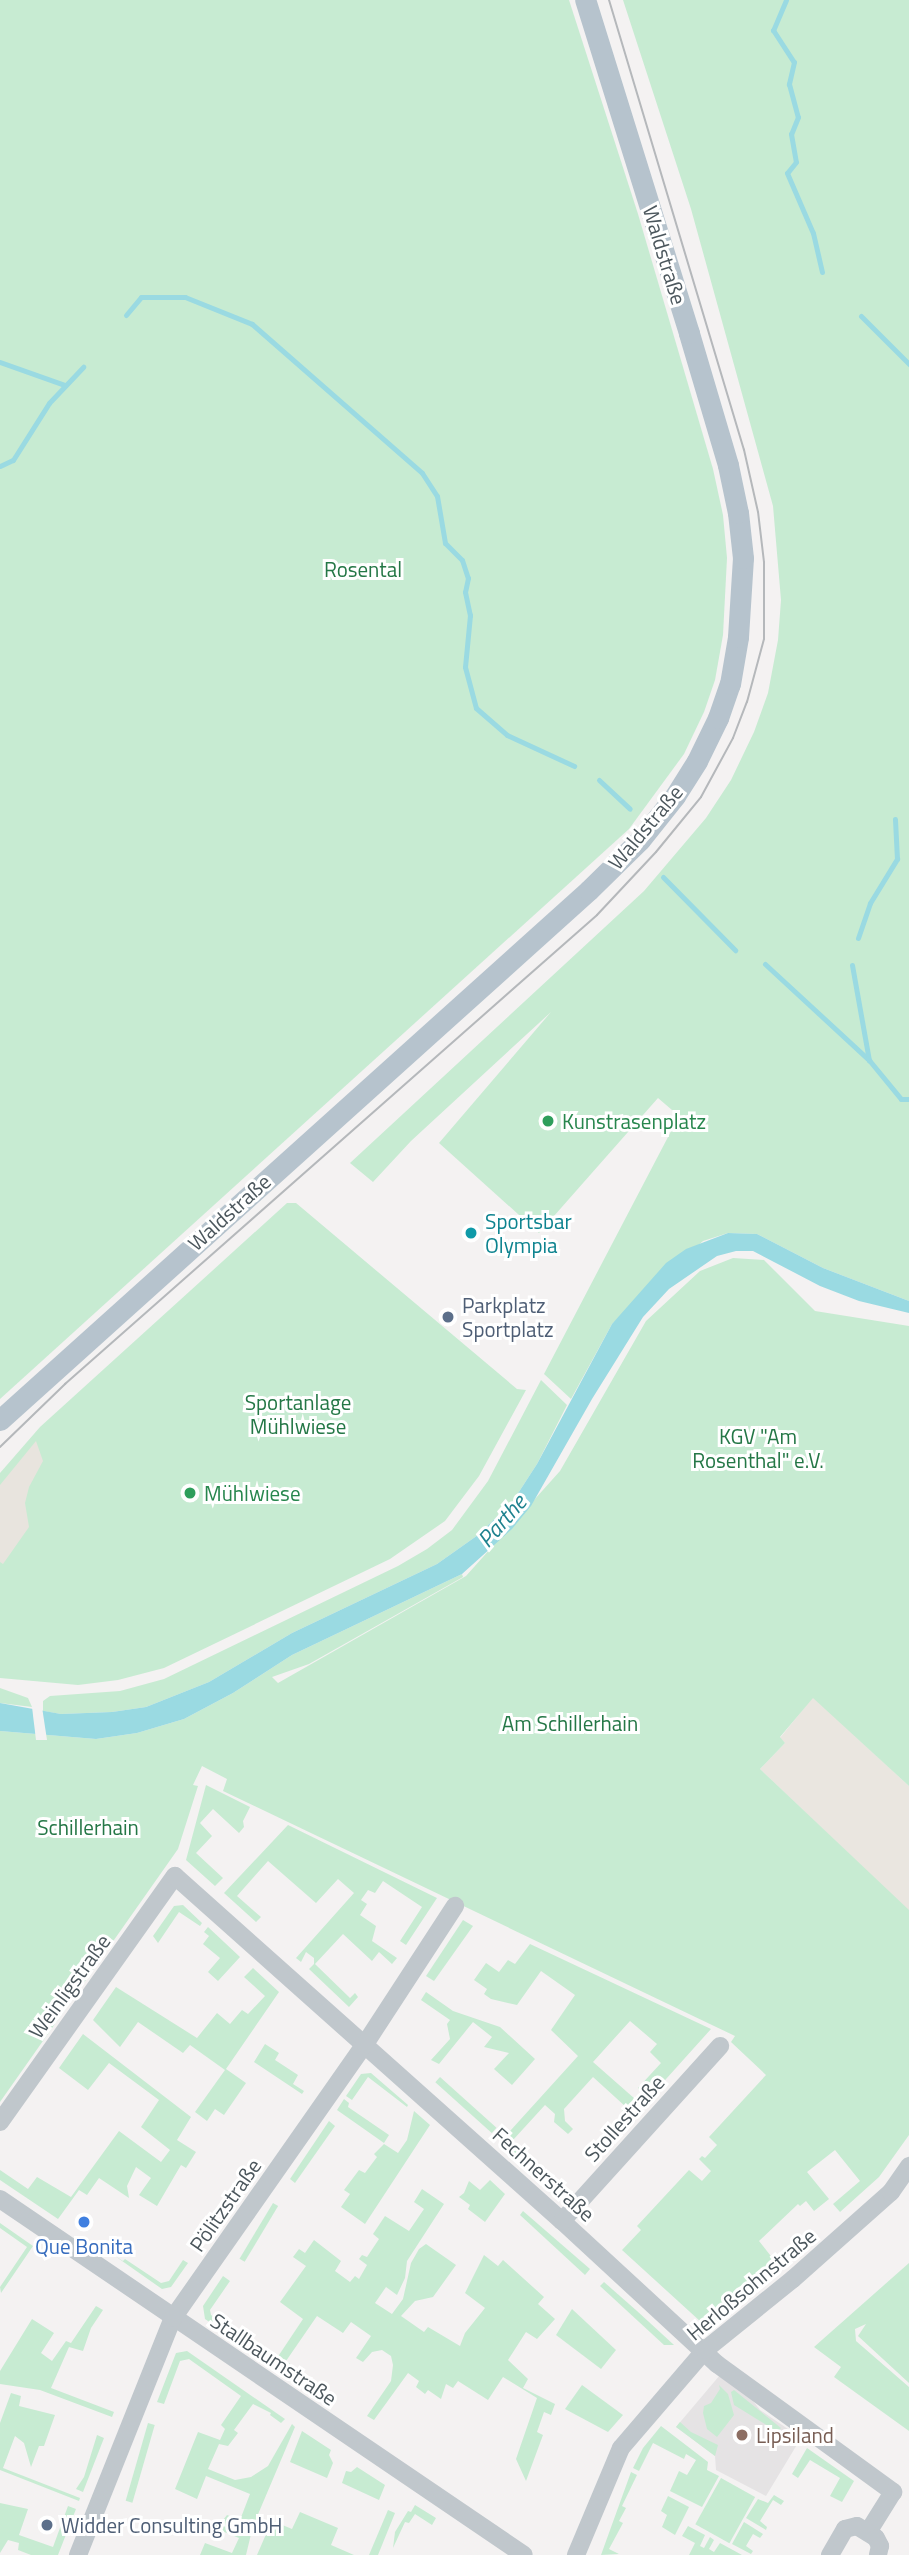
<!DOCTYPE html>
<html>
<head>
<meta charset="utf-8">
<style>
	body { margin:0 }
	#map { position:relative; width:909px; height:2555px; overflow:hidden; background:#f4f2f2; font-family:"Titillium Web",sans-serif }
	div>[style] { position:absolute }
	.commercial>* { inset:0; background:#eae6e0 }
	.education>* { inset:0; background:#e5e3e4 }
	.green>* { inset:0; background:#c7ebd2; transform-origin:0 0 }
	.sand>* { inset:0; background:#e8e4de }
	.water>* { inset:0; background:#9adae2 }
	.pier>* { inset:0; background:#f4f2f2 }
	.stream>* { height:5px; margin:-2.5px; padding:0 2.5px; transform-origin:2.5px; border-radius:2.5px; background:#9adae2 }
	.minor>* { height:18px; margin:-9px; padding:0 9px; transform-origin:9px; border-radius:9px; background:#c0c7cc }
	.major>* { height:21px; margin:-10.5px; padding:0 10.5px; transform-origin:10.5px; border-radius:10.5px; background:#b6c3cd }
	.tram>* { height:2px; margin:-1px; padding:0 1px; transform-origin:1px; border-radius:1px; background:#b5b8bb }
	.dots>* { width:19px; height:19px; translate:-50% -50%; box-sizing:border-box; border:4px solid #fff; border-radius:50% }
	span { translate:-50% -50%; white-space:nowrap; text-align:center; line-height:1.15; -webkit-text-stroke:6px #fff; paint-order:stroke }
	.street-label { font-size:21px; color:#4c575d }
	.park-label { font-size:21px; color:#247746 }
	.leisure-label { font-size:21px; color:#27864d }
	.left { translate:0 -50%; text-align:left }
	.culture-label { font-size:21px; color:#0d838f }
	.service-label { font-size:21px; color:#4e5e75 }
	.shop-label { font-size:21px; color:#366cbe }
	.education-label { font-size:21px; color:#785e54 }
	.water-label { font-size:23px; color:#1e828f; font-style:italic }
</style>
</head>
<body>
<div id="map">
	<div class="commercial">
		<div style="clip-path:polygon(813px 1697px,909px 1786px,909px 1911px,760px 1769px,785px 1743px,780px 1738px)"></div>
	</div>
	<div class="education">
		<div style="clip-path:polygon(720px 2375px,751px 2398px,760px 2410px,801px 2438px,766px 2496px,716px 2470px,715px 2456px,676px 2427px)"></div>
	</div>
	<div class="green">
		<div style="clip-path:polygon(0 0,569px 0,638px 214px,713px 469px,723px 515px,727px 558px,723px 635px,715px 680px,704px 712px,684px 754px,629px 829px,0 1399px)"></div>
		<div style="clip-path:polygon(623px 0,909px 0,909px 1301px,823px 1268px,757px 1234px,728px 1233px,703px 1241px,612px 1324px,571px 1399px,544px 1374px,679px 1116px,658px 1098px,539px 1233px,439px 1143px,551px 1012px,411px 1141px,373px 1182px,350px 1163px,644px 891px,706px 818px,731px 780px,754px 732px,768px 693px,778px 640px,781px 600px,773px 506px,691px 209px)"></div>
		<div style="clip-path:polygon(287px 1203px,296px 1203px,517px 1389px,526px 1390px,479px 1476px,445px 1521px,390px 1559px,164px 1668px,118px 1680px,78px 1685px,0 1678px,0 1473px,40px 1427px)"></div>
		<div style="clip-path:polygon(733px 1258px,764px 1260px,815px 1311px,909px 1326px,909px 1786px,813px 1698px,780px 1737px,785px 1743px,760px 1769px,909px 1910px,909px 2135px,879px 2177px,840px 2212px,833px 2204px,860px 2181px,835px 2150px,807px 2172px,829px 2199px,814px 2211px,806px 2201px,800px 2206px,798px 2204px,759px 2241px,774px 2260px,790px 2247px,793px 2251px,713px 2322px,701px 2322px,622px 2250px,641px 2230px,637px 2226px,689px 2170px,702px 2181px,711px 2171px,699px 2159px,702px 2156px,705px 2158px,717px 2145px,709px 2137px,766px 2075px,731px 2042px,735px 2036px,223px 1791px,227px 1779px,202px 1766px,193px 1785px,198px 1786px,178px 1849px,0 2102px,0 1731px,96px 1739px,137px 1733px,184px 1719px,233px 1693px,292px 1655px,462px 1574px,463px 1577px,309px 1664px,272px 1677px,278px 1683px,466px 1576px,560px 1471px,646px 1321px,700px 1271px)"></div>
		<div style="clip-path:polygon(541px 1380px,567px 1405px,537px 1464px,513px 1501px,478px 1535px,437px 1564px,292px 1633px,209px 1682px,146px 1707px,112px 1712px,61px 1714px,43px 1711px,43px 1701px,50px 1696px,120px 1691px,164px 1679px,398px 1566px,427px 1549px,452px 1530px,488px 1481px)"></div>
		<div style="clip-path:polygon(0 1688px,28px 1698px,32px 1707px,0 1703px)"></div>
		<div style="clip-path:polygon(206px 1785px,250px 1807px,243px 1821px,244px 1827px,239px 1833px,213px 1809px,200px 1823px,212px 1836px,196px 1853px,223px 1878px,215px 1886px,186px 1860px)"></div>
		<div style="clip-path:polygon(288px 1825px,437px 1898px,406px 1945px,400px 1941px,422px 1907px,383px 1881px,375px 1893px,368px 1890px,361px 1900px,367px 1904px,360px 1915px,376px 1926px,372px 1941px,397px 1958px,392px 1964px,379px 1952px,372px 1961px,343px 1934px,315px 1964px,350px 1998px,355px 1993px,358px 1997px,349px 2007px,309px 1969px,314px 1964px,314px 1958px,306px 1952px,301px 1962px,296px 1958px,354px 1893px,338px 1879px,316px 1903px,268px 1861px,237px 1896px,261px 1917px,256px 1922px,224px 1893px)"></div>
		<div style="clip-path:polygon(183px 1905px,202px 1923px,200px 1926px,179px 1912px,158px 1943px,153px 1936px,174px 1906px)"></div>
		<div style="clip-path:polygon(463px 1920px,473px 1926px,434px 1981px,426px 1976px)"></div>
		<div style="clip-path:polygon(208px 1927px,240px 1957px,218px 1981px,208px 1972px,220px 1958px,203px 1944px,209px 1936px,204px 1932px)"></div>
		<div style="clip-path:polygon(530px 1944px,711px 2029px,649px 2098px,638px 2088px,661px 2063px,650px 2052px,657px 2044px,630px 2021px,593px 2062px,643px 2106px,631px 2119px,622px 2111px,626px 2107px,593px 2077px,564px 2109px,565px 2121px,573px 2129px,568px 2134px,554px 2122px,555px 2114px,545px 2105px,513px 2140px,519px 2151px,534px 2161px,528px 2167px,501px 2141px,578px 2056px,551px 2030px,575px 1995px,541px 1971px,517px 2005px,491px 1999px,484px 1994px,487px 1989px,474px 1980px,486px 1963px,499px 1972px,508px 1960px,515px 1964px)"></div>
		<div style="clip-path:polygon(253px 1968px,279px 1992px,226px 2069px,246px 2083px,224px 2115px,215px 2109px,207px 2121px,195px 2112px,225px 2070px,190px 2045px,183px 2053px,138px 2022px,120px 2047px,93px 2020px,116px 1987px,197px 2038px,217px 2013px,230px 2024px,242px 2010px,248px 2014px,265px 1996px,244px 1977px)"></div>
		<div style="clip-path:polygon(426px 1992px,453px 2011px,500px 2027px,535px 2059px,512px 2085px,494px 2069px,509px 2053px,484px 2047px,492px 2037px,473px 2022px,439px 2064px,431px 2060px,450px 2039px,447px 2024px,450px 2020px,421px 2000px)"></div>
		<div style="clip-path:polygon(83px 2034px,191px 2117px,177px 2140px,196px 2152px,186px 2168px,181px 2165px,157px 2206px,139px 2195px,151px 2178px,136px 2167px,127px 2186px,129px 2198px,99px 2178px,87px 2195px,79px 2190px,58px 2219px,0 2180px,0 2170px,28px 2189px,37px 2177px,71px 2197px,119px 2131px,161px 2162px,170px 2150px,141px 2127px,159px 2100px,109px 2063px,88px 2090px,59px 2068px)"></div>
		<div style="clip-path:polygon(265px 2044px,279px 2053px,275px 2060px,298px 2075px,293px 2084px,304px 2091px,302px 2094px,254px 2062px)"></div>
		<div style="clip-path:polygon(371px 2073px,408px 2105px,407px 2107px,368px 2077px,352px 2100px,346px 2096px,361px 2074px)"></div>
		<div style="left:440px;top:2077px;width:76px;height:7px;rotate:42deg"></div>
		<div style="clip-path:polygon(344px 2099px,349px 2103px,348px 2107px,389px 2135px,384px 2143px,337px 2110px)"></div>
		<div style="clip-path:polygon(414px 2111px,430px 2125px,365px 2224px,341px 2207px,350px 2194px,344px 2190px,359px 2170px,365px 2173px,377px 2157px,374px 2154px,384px 2144px,398px 2153px,407px 2140px)"></div>
		<div style="clip-path:polygon(329px 2121px,335px 2126px,295px 2183px,290px 2179px)"></div>
		<div style="clip-path:polygon(490px 2180px,505px 2194px,485px 2222px,468px 2209px,470px 2205px,459px 2197px,464px 2193px,469px 2181px,480px 2190px)"></div>
		<div style="clip-path:polygon(422px 2189px,444px 2204px,407px 2261px,405px 2278px,397px 2295px,386px 2287px,375px 2303px,392px 2314px,403px 2299px,411px 2263px,419px 2249px,426px 2244px,456px 2265px,433px 2297px,415px 2301px,401px 2316px,424px 2332px,428px 2327px,460px 2346px,465px 2333px,485px 2308px,465px 2293px,484px 2255px,498px 2266px,503px 2260px,544px 2297px,538px 2304px,555px 2319px,537px 2339px,526px 2332px,508px 2360px,528px 2379px,523px 2388px,555px 2404px,551px 2415px,544px 2412px,537px 2432px,543px 2435px,526px 2481px,516px 2459px,537px 2398px,503px 2377px,488px 2400px,458px 2381px,453px 2388px,446px 2384px,441px 2399px,428px 2390px,425px 2394px,416px 2387px,419px 2381px,408px 2373px,374px 2420px,367px 2416px,391px 2381px,393px 2365px,391px 2356px,382px 2350px,372px 2352px,363px 2362px,356px 2358px,371px 2336px,351px 2322px,343px 2333px,317px 2316px,286px 2361px,312px 2380px,307px 2388px,273px 2364px,303px 2319px,280px 2302px,306px 2266px,293px 2257px,299px 2249px,305px 2253px,314px 2240px,341px 2261px,335px 2271px,350px 2282px,355px 2276px,359px 2279px,367px 2265px,359px 2259px,362px 2255px,367px 2257px,379px 2239px,373px 2234px,385px 2216px,409px 2231px,424px 2209px,414px 2202px)"></div>
		<div style="left:273px;top:2203px;width:6px;height:65px;rotate:31deg"></div>
		<div style="clip-path:polygon(523px 2211px,590px 2269px,585px 2275px,520px 2215px)"></div>
		<div style="clip-path:polygon(0 2223px,33px 2246px,1px 2293px,0 2287px,27px 2247px,0 2228px)"></div>
		<div style="clip-path:polygon(115px 2256px,123px 2261px,125px 2259px,161px 2283px,169px 2281px,183px 2260px,188px 2263px,171px 2287px,162px 2289px)"></div>
		<div style="clip-path:polygon(909px 2263px,909px 2383px,858px 2336px,866px 2324px,855px 2329px,856px 2341px,909px 2387px,909px 2431px,834px 2377px,841px 2367px,814px 2347px)"></div>
		<div style="clip-path:polygon(223px 2276px,230px 2281px,210px 2310px,211px 2315px,255px 2346px,252px 2351px,205px 2319px,203px 2306px)"></div>
		<div style="clip-path:polygon(604px 2282px,637px 2311px,674px 2345px,664px 2345px,600px 2286px)"></div>
		<div style="clip-path:polygon(96px 2306px,103px 2310px,91px 2328px,83px 2351px,69px 2347px,51px 2388px,114px 2412px,112px 2417px,40px 2390px,0 2384px,0 2371px,32px 2319px,54px 2333px,41px 2353px,52px 2361px,66px 2341px,71px 2343px)"></div>
		<div style="clip-path:polygon(572px 2309px,616px 2350px,601px 2369px,556px 2335px)"></div>
		<div style="clip-path:polygon(187px 2351px,285px 2419px,281px 2423px,270px 2415px,271px 2413px,253px 2404px,234px 2430px,238px 2433px,228px 2446px,219px 2444px,208px 2469px,235px 2480px,251px 2477px,268px 2466px,292px 2424px,295px 2427px,253px 2526px,246px 2555px,200px 2555px,205px 2543px,232px 2553px,239px 2538px,207px 2525px,220px 2524px,227px 2515px,240px 2520px,250px 2494px,206px 2476px,197px 2499px,175px 2489px,198px 2432px,220px 2440px,225px 2429px,221px 2425px,241px 2396px,189px 2359px,180px 2361px,164px 2404px,157px 2402px,176px 2353px)"></div>
		<div style="clip-path:polygon(582px 2385px,623px 2415px,608px 2432px,565px 2409px)"></div>
		<div style="clip-path:polygon(719px 2385px,728px 2394px,734px 2415px,717px 2437px,707px 2429px,703px 2413px,704px 2406px,711px 2403px,720px 2389px)"></div>
		<div style="clip-path:polygon(734px 2390px,781px 2428px,778px 2432px,734px 2405px,731px 2392px)"></div>
		<div style="clip-path:polygon(11px 2393px,21px 2396px,19px 2406px,55px 2415px,44px 2446px,39px 2446px,31px 2467px,24px 2443px,15px 2436px,3px 2468px,80px 2498px,79px 2501px,0 2470px,0 2423px)"></div>
		<div style="clip-path:polygon(680px 2422px,691px 2432px,718px 2445px,715px 2456px,676px 2427px)"></div>
		<div style="left:148px;top:2423px;width:7px;height:81px;rotate:16deg"></div>
		<div style="clip-path:polygon(661px 2426px,708px 2462px,707px 2470px,719px 2476px,702px 2507px,670px 2491px,679px 2471px,687px 2475px,696px 2460px,686px 2454px,684px 2459px,653px 2443px,639px 2471px,633px 2468px,643px 2448px)"></div>
		<div style="clip-path:polygon(302px 2431px,331px 2450px,329px 2455px,333px 2463px,327px 2478px,290px 2462px)"></div>
		<div style="clip-path:polygon(97px 2435px,104px 2438px,83px 2492px,76px 2489px,84px 2477px)"></div>
		<div style="clip-path:polygon(807px 2448px,854px 2481px,842px 2502px,830px 2496px,840px 2478px,810px 2460px,798px 2478px,792px 2474px)"></div>
		<div style="clip-path:polygon(357px 2467px,385px 2485px,379px 2500px,342px 2483px,346px 2471px,351px 2472px)"></div>
		<div style="clip-path:polygon(631px 2472px,637px 2475px,622px 2506px,626px 2508px,619px 2521px,623px 2523px,609px 2549px,619px 2554px,601px 2555px)"></div>
		<div style="left:721px;top:2478px;width:39px;height:53px;rotate:29deg"></div>
		<div style="clip-path:polygon(774px 2495px,784px 2501px,781px 2505px,773px 2500px,760px 2521px,767px 2527px,766px 2530px,746px 2518px,758px 2499px,768px 2503px)"></div>
		<div style="clip-path:polygon(668px 2496px,689px 2507px,675px 2535px,662px 2527px,667px 2515px,661px 2511px)"></div>
		<div style="clip-path:polygon(0 2503px,28px 2509px,19px 2535px,53px 2547px,68px 2506px,76px 2509px,58px 2555px,31px 2555px,18px 2550px,19px 2543px,8px 2540px,0 2553px)"></div>
		<div style="clip-path:polygon(415px 2505px,436px 2518px,432px 2525px,415px 2514px,409px 2523px,405px 2522px,393px 2548px,395px 2532px,408px 2511px,411px 2512px)"></div>
		<div style="clip-path:polygon(388px 2510px,395px 2513px,378px 2555px,369px 2555px)"></div>
		<div style="clip-path:polygon(300px 2512px,338px 2528px,331px 2545px,354px 2555px,257px 2555px,267px 2532px,268px 2519px,292px 2529px)"></div>
		<div style="clip-path:polygon(744px 2522px,763px 2534px,760px 2538px,753px 2534px,746px 2546px,753px 2551px,751px 2554px,732px 2544px)"></div>
		<div style="clip-path:polygon(688px 2526px,705px 2535px,700px 2546px,704px 2548px,710px 2537px,714px 2540px,709px 2549px,714px 2552px,720px 2543px,742px 2555px,689px 2555px,695px 2543px,682px 2536px)"></div>
	</div>
	<div class="sand">
		<div style="clip-path:polygon(36px 1441px,43px 1461px,29px 1487px,25px 1503px,29px 1527px,3px 1564px,0 1562px,0 1485px)"></div>
	</div>
	<div class="water">
		<div style="clip-path:polygon(728px 1233px,757px 1234px,823px 1268px,909px 1301px,909px 1313px,859px 1301px,820px 1286px,753px 1251px,736px 1251px,717px 1256px,669px 1289px,643px 1317px,592px 1399px,531px 1506px,512px 1529px,462px 1574px,292px 1655px,233px 1693px,184px 1719px,137px 1733px,96px 1739px,0 1731px,0 1703px,61px 1714px,112px 1712px,146px 1707px,209px 1682px,292px 1633px,437px 1564px,478px 1535px,513px 1501px,537px 1464px,612px 1324px,666px 1263px,686px 1249px)"></div>
	</div>
	<div class="pier">
		<div style="clip-path:polygon(32px 1707px,42px 1707px,47px 1740px,36px 1740px)"></div>
	</div>
	<div class="stream">
		<div style="left:786px;top:0;width:33px;rotate:113deg"></div>
		<div style="left:773px;top:30px;width:38px;rotate:57deg"></div>
		<div style="left:794px;top:62px;width:23px;rotate:103deg"></div>
		<div style="left:789px;top:84px;width:34px;rotate:75deg"></div>
		<div style="left:798px;top:117px;width:18px;rotate:112deg"></div>
		<div style="left:791px;top:134px;width:28px;rotate:80deg"></div>
		<div style="left:796px;top:162px;width:14px;rotate:129deg"></div>
		<div style="left:787px;top:173px;width:65px;rotate:66.6deg"></div>
		<div style="left:813px;top:233px;width:40px;rotate:77deg"></div>
		<div style="left:126px;top:315px;width:23px;rotate:-50deg"></div>
		<div style="left:141px;top:297px;width:44px"></div>
		<div style="left:185px;top:297px;width:72px;rotate:21.9deg"></div>
		<div style="left:252px;top:324px;width:226px;rotate:41.2deg"></div>
		<div style="left:422px;top:473px;width:27px;rotate:57deg"></div>
		<div style="left:437px;top:496px;width:48px;rotate:80.3deg"></div>
		<div style="left:445px;top:543px;width:24px;rotate:45deg"></div>
		<div style="left:462px;top:560px;width:19px;rotate:72deg"></div>
		<div style="left:468px;top:578px;width:14px;rotate:102deg"></div>
		<div style="left:465px;top:592px;width:24px;rotate:78deg"></div>
		<div style="left:470px;top:615px;width:52px;rotate:95.5deg"></div>
		<div style="left:465px;top:667px;width:42px;rotate:75deg"></div>
		<div style="left:476px;top:708px;width:41px;rotate:41.1deg"></div>
		<div style="left:507px;top:735px;width:74px;rotate:24.8deg"></div>
		<div style="left:861px;top:316px;width:68px;rotate:45deg"></div>
		<div style="left:0;top:362px;width:69px;rotate:19.5deg"></div>
		<div style="left:0;top:466px;width:14px;rotate:-25deg"></div>
		<div style="left:13px;top:460px;width:67px;rotate:-57.7deg"></div>
		<div style="left:49px;top:403px;width:50px;rotate:-46.6deg"></div>
		<div style="left:599px;top:780px;width:42px;rotate:43.1deg"></div>
		<div style="left:663px;top:877px;width:103px;rotate:45.4deg"></div>
		<div style="left:858px;top:938px;width:37px;rotate:-71deg"></div>
		<div style="left:870px;top:903px;width:52px;rotate:-58.5deg"></div>
		<div style="left:897px;top:859px;width:40px;rotate:-92.9deg"></div>
		<div style="left:765px;top:964px;width:142px;rotate:42.7deg"></div>
		<div style="left:869px;top:1060px;width:50px;rotate:50.6deg"></div>
		<div style="left:901px;top:1099px;width:8px"></div>
		<div style="left:852px;top:965px;width:97px;rotate:79.9deg"></div>
	</div>
	<div class="minor">
		<div style="left:0;top:2122px;width:302px;rotate:-54.6deg"></div>
		<div style="left:175px;top:1876px;width:518px;rotate:41.72deg"></div>
		<div style="left:562px;top:2221px;width:211px;rotate:42.7deg"></div>
		<div style="left:717px;top:2364px;width:218px;rotate:36deg"></div>
		<div style="left:893px;top:2492px;width:47px;rotate:122deg"></div>
		<div style="left:0;top:2199px;width:633px;rotate:34.19deg"></div>
		<div style="left:562px;top:2221px;width:236px;rotate:-47.9deg"></div>
		<div style="left:78px;top:2555px;width:255px;rotate:-68.2deg"></div>
		<div style="left:173px;top:2318px;width:335px;rotate:-55deg"></div>
		<div style="left:365px;top:2044px;width:165px;rotate:-56.9deg"></div>
		<div style="left:576px;top:2555px;width:116px;rotate:-67.2deg"></div>
		<div style="left:621px;top:2448px;width:129px;rotate:-49.4deg"></div>
		<div style="left:705px;top:2350px;width:113px;rotate:-38.9deg"></div>
		<div style="left:793px;top:2279px;width:131px;rotate:-41.6deg"></div>
		<div style="left:891px;top:2192px;width:32px;rotate:-55deg"></div>
		<div style="left:830px;top:2555px;width:30px;rotate:-60deg"></div>
		<div style="left:845px;top:2529px;width:12px;rotate:-14deg"></div>
		<div style="left:857px;top:2526px;width:22px;rotate:32deg"></div>
		<div style="left:876px;top:2538px;width:9px;rotate:63deg"></div>
		<div style="left:880px;top:2546px;width:9px;rotate:103deg"></div>
	</div>
	<div class="major">
		<div style="left:0;top:1420px;width:792px;rotate:-41.98deg"></div>
		<div style="left:589px;top:890px;width:71px;rotate:-44.4deg"></div>
		<div style="left:640px;top:840px;width:56px;rotate:-51.5deg"></div>
		<div style="left:675px;top:796px;width:41px;rotate:-57.8deg"></div>
		<div style="left:697px;top:761px;width:48px;rotate:-64deg"></div>
		<div style="left:718px;top:718px;width:36px;rotate:-71deg"></div>
		<div style="left:730px;top:684px;width:48px;rotate:-80.3deg"></div>
		<div style="left:738px;top:637px;width:79px;rotate:-86.4deg"></div>
		<div style="left:743px;top:558px;width:45px;rotate:-96.3deg"></div>
		<div style="left:738px;top:513px;width:49px;rotate:-101.8deg"></div>
		<div style="left:728px;top:465px;width:138px;rotate:-106.5deg"></div>
		<div style="left:689px;top:333px;width:349px;rotate:-107.3deg"></div>
	</div>
	<div class="tram">
		<div style="left:0;top:1447px;width:91px;rotate:-44.1deg"></div>
		<div style="left:65px;top:1384px;width:709px;rotate:-41.4deg"></div>
		<div style="left:597px;top:915px;width:86px;rotate:-46.9deg"></div>
		<div style="left:656px;top:852px;width:71px;rotate:-50.7deg"></div>
		<div style="left:701px;top:797px;width:67px;rotate:-61.5deg"></div>
		<div style="left:733px;top:738px;width:39px;rotate:-69deg"></div>
		<div style="left:747px;top:702px;width:65px;rotate:-74.9deg"></div>
		<div style="left:764px;top:639px;width:77px;rotate:-90deg"></div>
		<div style="left:764px;top:562px;width:50px;rotate:-96.8deg"></div>
		<div style="left:758px;top:512px;width:64px;rotate:-102.7deg"></div>
		<div style="left:744px;top:450px;width:470px;rotate:-106.7deg"></div>
	</div>
	<div class="dots">
		<div style="left:548px;top:1121px;background:#2e9e5b"></div>
		<div style="left:471px;top:1233px;background:#0f9aa8"></div>
		<div style="left:448px;top:1317px;background:#5c6f8a"></div>
		<div style="left:190px;top:1493px;background:#2e9e5b"></div>
		<div style="left:84px;top:2222px;background:#3f7fe0"></div>
		<div style="left:742px;top:2435px;background:#8d6e63"></div>
		<div style="left:47px;top:2525px;background:#5c6f8a"></div>
	</div>
	<div class="street-label">
		<span style="left:665px;top:255px;rotate:73deg">Waldstraße</span>
		<span style="left:645px;top:827px;rotate:-50deg">Waldstraße</span>
		<span style="left:229px;top:1212px;rotate:-42deg">Waldstraße</span>
		<span style="left:69px;top:1986px;rotate:-54deg">Weinligstraße</span>
		<span style="left:624px;top:2118px;rotate:-48deg">Stollestraße</span>
		<span style="left:544px;top:2174px;rotate:42deg">Fechnerstraße</span>
		<span style="left:225px;top:2205px;rotate:-55deg">Pölitzstraße</span>
		<span style="left:751px;top:2284px;rotate:-40deg">Herloßsohnstraße</span>
		<span style="left:274px;top:2359px;rotate:34deg">Stallbaumstraße</span>
	</div>
	<div class="park-label">
		<span style="left:363px;top:569px">Rosental</span>
		<span style="left:298px;top:1414px">Sportanlage<br>Mühlwiese</span>
		<span style="left:758px;top:1448px">KGV "Am<br>Rosenthal" e.V.</span>
		<span style="left:570px;top:1723px">Am Schillerhain</span>
		<span style="left:88px;top:1827px">Schillerhain</span>
	</div>
	<div class="leisure-label">
		<span class="left" style="left:562px;top:1121px">Kunstrasenplatz</span>
		<span class="left" style="left:204px;top:1493px">Mühlwiese</span>
	</div>
	<div class="culture-label">
		<span class="left" style="left:485px;top:1233px">Sportsbar<br>Olympia</span>
	</div>
	<div class="service-label">
		<span class="left" style="left:462px;top:1317px">Parkplatz<br>Sportplatz</span>
		<span class="left" style="left:61px;top:2525px">Widder Consulting GmbH</span>
	</div>
	<div class="shop-label">
		<span style="left:84px;top:2246px">Que Bonita</span>
	</div>
	<div class="education-label">
		<span class="left" style="left:756px;top:2435px">Lipsiland</span>
	</div>
	<div class="water-label">
		<span style="left:502px;top:1521px;rotate:-49deg">Parthe</span>
	</div>
</div>
</body>
</html>
